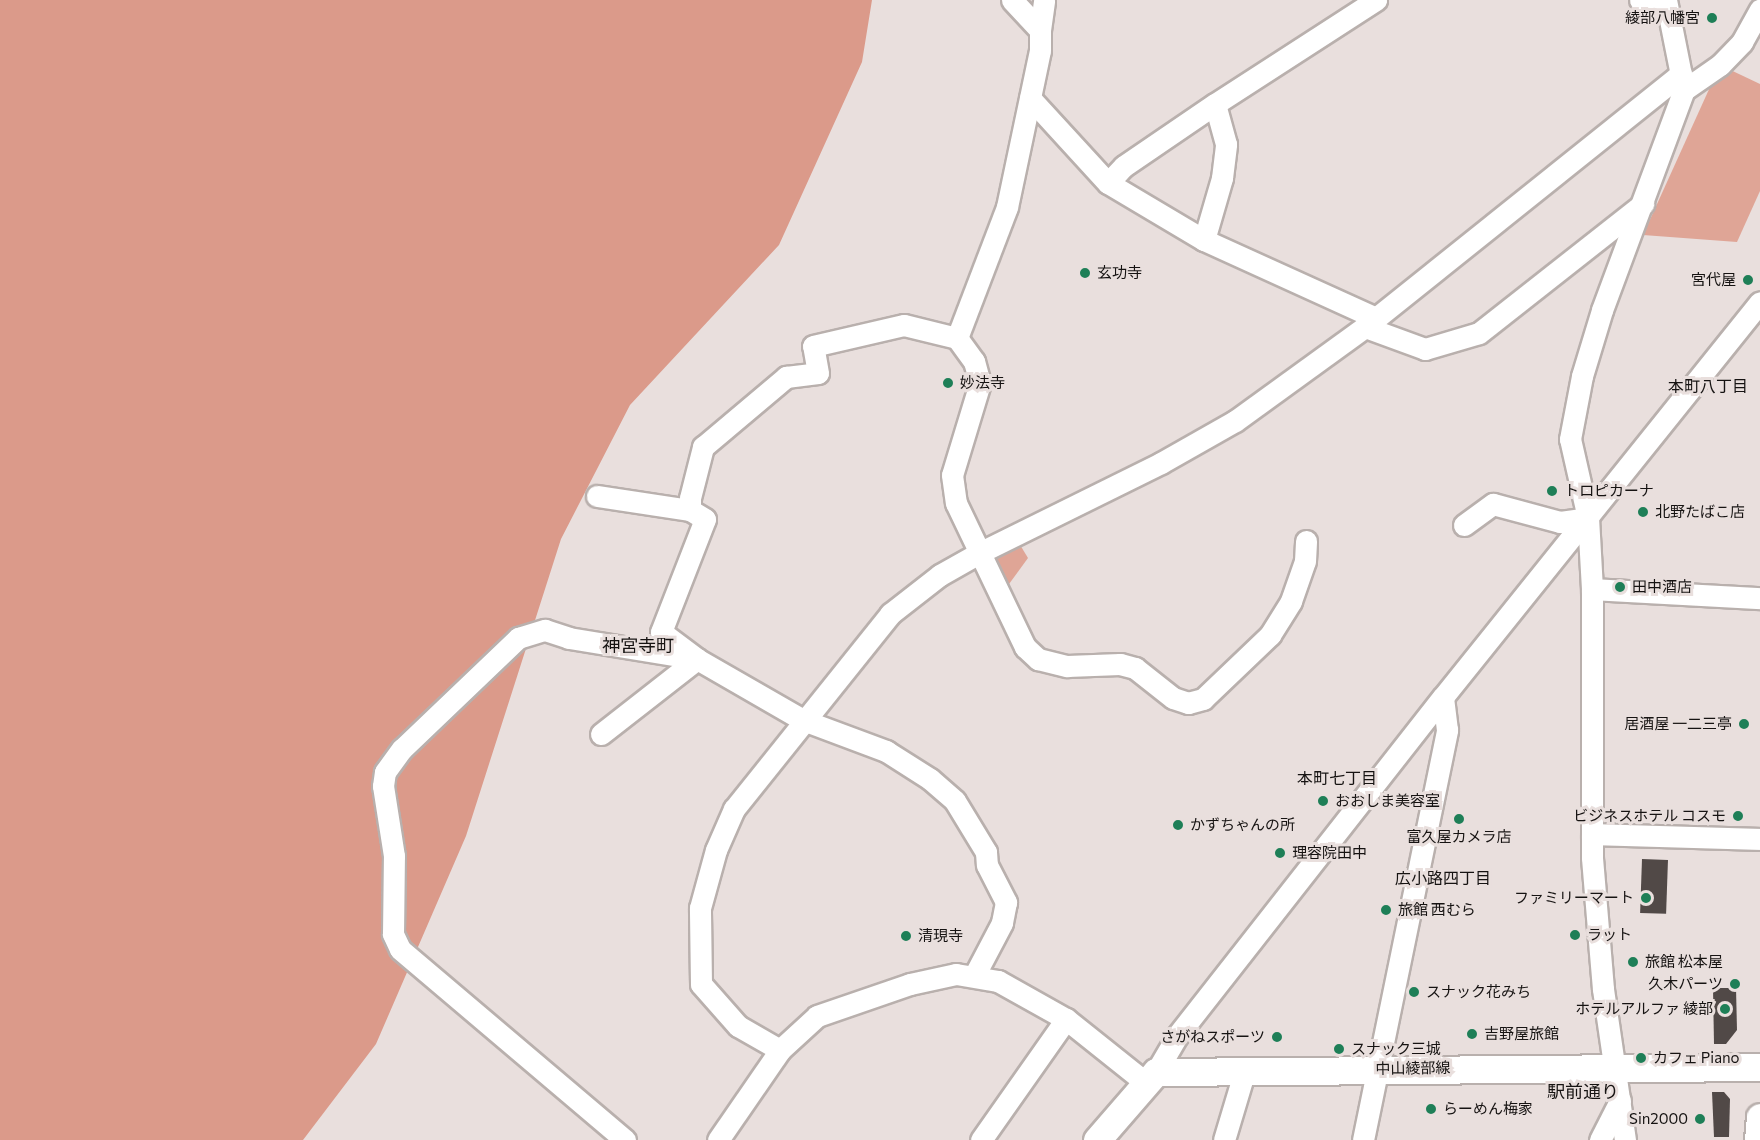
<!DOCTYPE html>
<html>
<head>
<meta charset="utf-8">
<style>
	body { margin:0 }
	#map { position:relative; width:1760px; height:1140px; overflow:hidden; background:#e9dfdd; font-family:Commissioner,"Noto Sans JP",sans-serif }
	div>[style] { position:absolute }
	.green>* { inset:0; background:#dfa596 }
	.forest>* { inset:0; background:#db9a8a }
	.building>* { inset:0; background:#514947; transform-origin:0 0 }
	.roads { filter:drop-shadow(2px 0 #b9b0ad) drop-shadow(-2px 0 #b9b0ad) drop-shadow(0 2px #b9b0ad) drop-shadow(0 -2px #b9b0ad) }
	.minor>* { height:21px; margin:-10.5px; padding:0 10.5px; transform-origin:10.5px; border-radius:10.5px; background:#fff }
	.major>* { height:27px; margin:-13.5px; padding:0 13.5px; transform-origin:13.5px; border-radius:13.5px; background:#fff }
	.dots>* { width:16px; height:16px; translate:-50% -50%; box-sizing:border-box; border:3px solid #e9dfdd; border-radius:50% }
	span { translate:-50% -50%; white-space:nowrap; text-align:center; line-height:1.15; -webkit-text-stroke:6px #e9dfdd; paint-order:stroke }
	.poi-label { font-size:15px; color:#161312 }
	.right { translate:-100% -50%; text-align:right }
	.left { translate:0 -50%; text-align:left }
	.street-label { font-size:15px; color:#161312 }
	.neighbourhood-label { font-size:16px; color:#161312 }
	.quarter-label { font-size:18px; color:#161312 }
</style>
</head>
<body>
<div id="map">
	<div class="green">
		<div style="clip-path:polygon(1720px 65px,1760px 84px,1760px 191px,1737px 242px,1643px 235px)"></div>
		<div style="clip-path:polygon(1014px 535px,1028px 558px,1001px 595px,979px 553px)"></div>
	</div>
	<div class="forest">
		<div style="clip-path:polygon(0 0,872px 0,862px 62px,779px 245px,630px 405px,561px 539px,466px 836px,376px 1044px,303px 1140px,0 1140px)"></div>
	</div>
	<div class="building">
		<div style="left:1642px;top:859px;width:26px;height:54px;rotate:2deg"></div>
		<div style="clip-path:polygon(1713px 988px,1736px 988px,1737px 1030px,1726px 1044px,1714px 1044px)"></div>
		<div style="clip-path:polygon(1712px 1092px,1724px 1092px,1730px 1099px,1729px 1137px,1714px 1137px)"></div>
	</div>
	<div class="roads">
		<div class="minor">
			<div style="left:1640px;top:0;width:34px;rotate:28deg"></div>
			<div style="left:1040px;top:30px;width:30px;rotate:-82deg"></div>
			<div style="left:1684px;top:90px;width:44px;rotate:-34.8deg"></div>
			<div style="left:1720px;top:65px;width:32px;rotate:-46deg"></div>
			<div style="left:1742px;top:42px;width:37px;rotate:-61deg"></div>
			<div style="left:1030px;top:98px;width:115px;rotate:47.5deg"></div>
			<div style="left:1108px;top:183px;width:112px;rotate:30.7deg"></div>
			<div style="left:1204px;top:240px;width:189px;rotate:24.4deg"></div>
			<div style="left:1108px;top:183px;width:23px;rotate:-47deg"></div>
			<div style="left:1124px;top:166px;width:110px;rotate:-34.3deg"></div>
			<div style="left:1215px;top:104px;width:192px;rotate:-32.9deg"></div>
			<div style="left:1204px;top:240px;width:65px;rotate:-73.8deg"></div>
			<div style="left:1222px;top:178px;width:34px;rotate:-83deg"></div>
			<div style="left:1226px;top:144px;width:41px;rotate:-105.4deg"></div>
			<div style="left:1365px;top:327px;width:64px;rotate:20.1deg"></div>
			<div style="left:1425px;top:349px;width:56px;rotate:-16.5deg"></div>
			<div style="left:1479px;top:333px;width:209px;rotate:-38.2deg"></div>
			<div style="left:957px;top:338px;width:140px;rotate:-69.1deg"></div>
			<div style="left:1007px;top:207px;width:160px;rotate:-78.1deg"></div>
			<div style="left:1040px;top:50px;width:20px;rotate:-90deg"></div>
			<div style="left:1040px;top:30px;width:41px;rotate:-133deg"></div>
			<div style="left:597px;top:496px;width:94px;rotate:8.6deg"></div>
			<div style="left:1464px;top:525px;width:36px;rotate:-36deg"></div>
			<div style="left:1493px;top:504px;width:69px;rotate:15deg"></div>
			<div style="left:1560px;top:522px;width:28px;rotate:-8deg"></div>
			<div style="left:1592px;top:589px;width:168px;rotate:3.1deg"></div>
			<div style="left:601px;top:734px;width:122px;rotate:-38deg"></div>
			<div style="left:697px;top:659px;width:45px;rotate:-143.1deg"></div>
			<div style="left:661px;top:632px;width:121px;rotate:-68.7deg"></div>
			<div style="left:705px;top:519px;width:17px;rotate:-149deg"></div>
			<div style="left:690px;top:510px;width:12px;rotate:-90deg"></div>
			<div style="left:690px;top:498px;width:53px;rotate:-75.7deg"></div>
			<div style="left:703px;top:447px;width:109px;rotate:-40.1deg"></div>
			<div style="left:786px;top:377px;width:32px;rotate:-7deg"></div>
			<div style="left:818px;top:373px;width:27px;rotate:-100deg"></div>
			<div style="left:813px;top:346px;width:93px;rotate:-13deg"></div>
			<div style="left:904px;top:325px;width:55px;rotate:13.8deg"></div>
			<div style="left:957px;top:338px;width:29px;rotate:54deg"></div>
			<div style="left:974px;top:361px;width:23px;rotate:75deg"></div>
			<div style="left:980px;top:383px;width:96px;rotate:106.9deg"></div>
			<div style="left:952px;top:475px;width:28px;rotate:82deg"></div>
			<div style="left:956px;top:503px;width:160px;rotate:64.4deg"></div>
			<div style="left:1025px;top:647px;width:18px;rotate:43deg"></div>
			<div style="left:1038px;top:659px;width:30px;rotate:14deg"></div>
			<div style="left:1067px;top:666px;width:53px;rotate:-2.2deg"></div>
			<div style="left:1120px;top:664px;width:16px;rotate:15deg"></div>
			<div style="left:1135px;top:668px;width:48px;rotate:38.3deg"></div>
			<div style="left:1173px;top:698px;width:16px;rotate:18deg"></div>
			<div style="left:1188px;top:703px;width:16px;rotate:-15deg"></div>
			<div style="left:1203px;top:699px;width:93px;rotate:-43.7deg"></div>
			<div style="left:1270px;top:635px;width:40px;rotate:-58deg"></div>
			<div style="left:1291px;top:601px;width:42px;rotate:-70.7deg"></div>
			<div style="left:1305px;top:561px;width:20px;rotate:-87deg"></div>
			<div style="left:1592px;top:834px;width:168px;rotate:1.7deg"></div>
			<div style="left:780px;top:1050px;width:48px;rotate:-150.3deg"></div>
			<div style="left:738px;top:1026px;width:56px;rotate:-131.4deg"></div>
			<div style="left:701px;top:984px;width:76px;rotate:-90.8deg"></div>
			<div style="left:700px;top:908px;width:60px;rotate:-74.6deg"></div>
			<div style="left:716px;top:850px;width:45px;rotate:-66.3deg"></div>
			<div style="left:734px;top:809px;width:250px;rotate:-51.3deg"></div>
			<div style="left:890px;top:614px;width:63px;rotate:-38deg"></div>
			<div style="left:940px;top:575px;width:45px;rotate:-29.4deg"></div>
			<div style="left:979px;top:553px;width:203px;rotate:-26.3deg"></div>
			<div style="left:1161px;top:463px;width:85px;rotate:-29.6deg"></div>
			<div style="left:1235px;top:421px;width:160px;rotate:-35.9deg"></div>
			<div style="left:1365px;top:327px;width:405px;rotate:-38.7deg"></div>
			<div style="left:1156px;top:1072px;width:42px;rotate:-59.7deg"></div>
			<div style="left:1177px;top:1036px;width:431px;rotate:-51.9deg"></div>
			<div style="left:1443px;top:697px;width:506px;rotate:-51.25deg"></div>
			<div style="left:625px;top:1140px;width:295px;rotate:-139.7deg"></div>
			<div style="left:400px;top:949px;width:17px;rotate:-115deg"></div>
			<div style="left:393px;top:934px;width:78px;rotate:-89.3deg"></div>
			<div style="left:394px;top:856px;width:71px;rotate:-98.9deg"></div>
			<div style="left:383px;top:786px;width:14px;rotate:-82deg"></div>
			<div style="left:385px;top:772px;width:29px;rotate:-54deg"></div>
			<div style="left:402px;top:749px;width:161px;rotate:-43.7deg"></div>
			<div style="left:518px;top:638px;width:28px;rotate:-17deg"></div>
			<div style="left:545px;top:630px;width:25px;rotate:18deg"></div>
			<div style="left:569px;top:638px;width:130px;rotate:9.3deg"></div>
			<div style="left:697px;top:659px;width:122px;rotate:29.9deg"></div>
			<div style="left:803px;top:720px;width:89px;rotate:20.5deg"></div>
			<div style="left:886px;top:751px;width:52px;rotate:32.5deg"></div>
			<div style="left:930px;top:779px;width:33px;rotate:41deg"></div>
			<div style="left:955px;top:801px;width:60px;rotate:58.7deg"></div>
			<div style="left:986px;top:852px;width:13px;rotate:86deg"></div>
			<div style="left:987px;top:865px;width:42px;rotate:62.8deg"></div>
			<div style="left:1006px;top:902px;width:21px;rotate:101deg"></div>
			<div style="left:1002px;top:923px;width:60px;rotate:117.8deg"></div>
			<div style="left:718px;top:1140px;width:109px;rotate:-55.4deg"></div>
			<div style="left:780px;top:1050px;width:50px;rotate:-42.6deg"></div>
			<div style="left:817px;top:1016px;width:98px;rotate:-19deg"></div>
			<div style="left:910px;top:984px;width:47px;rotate:-12.3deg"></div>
			<div style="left:956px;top:974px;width:43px;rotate:9.5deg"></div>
			<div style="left:998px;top:981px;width:78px;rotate:29.2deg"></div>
			<div style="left:1066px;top:1019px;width:101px;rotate:38.6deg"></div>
			<div style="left:981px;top:1140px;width:148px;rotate:-54.9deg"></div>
			<div style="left:1224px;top:1140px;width:73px;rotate:-73.3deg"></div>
			<div style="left:1363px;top:1140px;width:419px;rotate:-78.4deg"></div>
			<div style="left:1447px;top:730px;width:33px;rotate:-97deg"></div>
			<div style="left:1600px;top:1140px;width:44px;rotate:-62.9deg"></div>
			<div style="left:1625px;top:1140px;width:153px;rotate:-98.3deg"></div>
			<div style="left:1603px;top:989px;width:132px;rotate:-94.8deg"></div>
			<div style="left:1592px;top:857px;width:268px;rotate:-90deg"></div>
			<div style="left:1592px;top:589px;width:71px;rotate:-93.2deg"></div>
			<div style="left:1588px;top:518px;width:81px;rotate:-102.8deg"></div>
			<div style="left:1570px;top:439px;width:64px;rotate:-79.2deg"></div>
			<div style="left:1582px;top:376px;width:69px;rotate:-73.1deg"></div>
			<div style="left:1602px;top:310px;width:235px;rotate:-69.6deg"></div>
			<div style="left:1684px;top:90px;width:92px;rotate:-101.3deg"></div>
		</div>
		<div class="major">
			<div style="left:1097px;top:1140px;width:90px;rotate:-49.1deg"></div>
			<div style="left:1156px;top:1072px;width:604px;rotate:-0.47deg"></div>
			<div style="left:1758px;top:1140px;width:23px;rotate:-85deg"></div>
		</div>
	</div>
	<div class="dots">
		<div style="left:1712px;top:18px;background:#1e7f57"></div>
		<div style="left:1085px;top:273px;background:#1e7f57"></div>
		<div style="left:1748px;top:280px;background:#1e7f57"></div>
		<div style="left:948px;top:383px;background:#1e7f57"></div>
		<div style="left:1552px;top:491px;background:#1e7f57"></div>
		<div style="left:1643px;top:512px;background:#1e7f57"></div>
		<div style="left:1620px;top:587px;background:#1e7f57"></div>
		<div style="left:1744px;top:724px;background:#1e7f57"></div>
		<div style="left:1323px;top:801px;background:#1e7f57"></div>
		<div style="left:1738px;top:816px;background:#1e7f57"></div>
		<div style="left:1459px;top:819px;background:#1e7f57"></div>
		<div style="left:1178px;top:825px;background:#1e7f57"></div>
		<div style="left:1280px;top:853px;background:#1e7f57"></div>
		<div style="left:1646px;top:898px;background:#1e7f57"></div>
		<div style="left:1386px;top:910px;background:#1e7f57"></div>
		<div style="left:1575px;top:935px;background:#1e7f57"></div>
		<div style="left:906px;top:936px;background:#1e7f57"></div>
		<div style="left:1633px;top:962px;background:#1e7f57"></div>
		<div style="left:1735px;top:984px;background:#1e7f57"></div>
		<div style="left:1414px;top:992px;background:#1e7f57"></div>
		<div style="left:1725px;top:1009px;background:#1e7f57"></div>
		<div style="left:1472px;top:1034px;background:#1e7f57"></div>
		<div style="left:1277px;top:1037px;background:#1e7f57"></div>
		<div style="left:1339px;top:1049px;background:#1e7f57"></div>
		<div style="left:1641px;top:1058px;background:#1e7f57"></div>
		<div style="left:1431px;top:1109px;background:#1e7f57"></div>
		<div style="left:1700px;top:1119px;background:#1e7f57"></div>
	</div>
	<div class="poi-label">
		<span class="right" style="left:1700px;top:18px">綾部八幡宮</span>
		<span class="left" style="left:1097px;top:273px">玄功寺</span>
		<span class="right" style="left:1736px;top:280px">宮代屋</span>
		<span class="left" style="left:960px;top:383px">妙法寺</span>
		<span class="left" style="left:1564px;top:491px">トロピカーナ</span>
		<span class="left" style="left:1655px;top:512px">北野たばこ店</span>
		<span class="left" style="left:1632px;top:587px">田中酒店</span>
		<span class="right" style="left:1732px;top:724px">居酒屋 一二三亭</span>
		<span class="left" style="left:1335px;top:801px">おおしま美容室</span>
		<span class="right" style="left:1726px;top:816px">ビジネスホテル コスモ</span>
		<span class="left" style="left:1190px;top:825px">かずちゃんの所</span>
		<span style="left:1459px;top:837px">富久屋カメラ店</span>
		<span class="left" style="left:1292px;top:853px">理容院田中</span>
		<span class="right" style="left:1634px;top:898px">ファミリーマート</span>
		<span class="left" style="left:1398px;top:910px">旅館 西むら</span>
		<span class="left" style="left:1587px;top:935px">ラット</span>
		<span class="left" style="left:918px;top:936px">清現寺</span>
		<span class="left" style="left:1645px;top:962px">旅館 松本屋</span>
		<span class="right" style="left:1723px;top:984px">久木パーツ</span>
		<span class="left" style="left:1426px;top:992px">スナック花みち</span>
		<span class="right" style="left:1713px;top:1009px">ホテルアルファ 綾部</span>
		<span class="left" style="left:1484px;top:1034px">吉野屋旅館</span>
		<span class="right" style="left:1265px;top:1037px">さがねスポーツ</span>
		<span class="left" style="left:1351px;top:1049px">スナック三城</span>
		<span class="left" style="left:1653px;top:1058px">カフェ Piano</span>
		<span class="left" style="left:1443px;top:1109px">らーめん梅家</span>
		<span class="right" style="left:1688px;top:1119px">Sin2000</span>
	</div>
	<div class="street-label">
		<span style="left:1413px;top:1068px;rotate:-1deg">中山綾部線</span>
	</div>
	<div class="neighbourhood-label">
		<span style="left:1708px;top:386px">本町八丁目</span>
		<span style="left:1337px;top:778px">本町七丁目</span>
		<span style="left:1443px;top:878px">広小路四丁目</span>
	</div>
	<div class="quarter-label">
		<span style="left:638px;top:645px">神宮寺町</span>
		<span style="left:1583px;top:1091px">駅前通り</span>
	</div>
</div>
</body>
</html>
